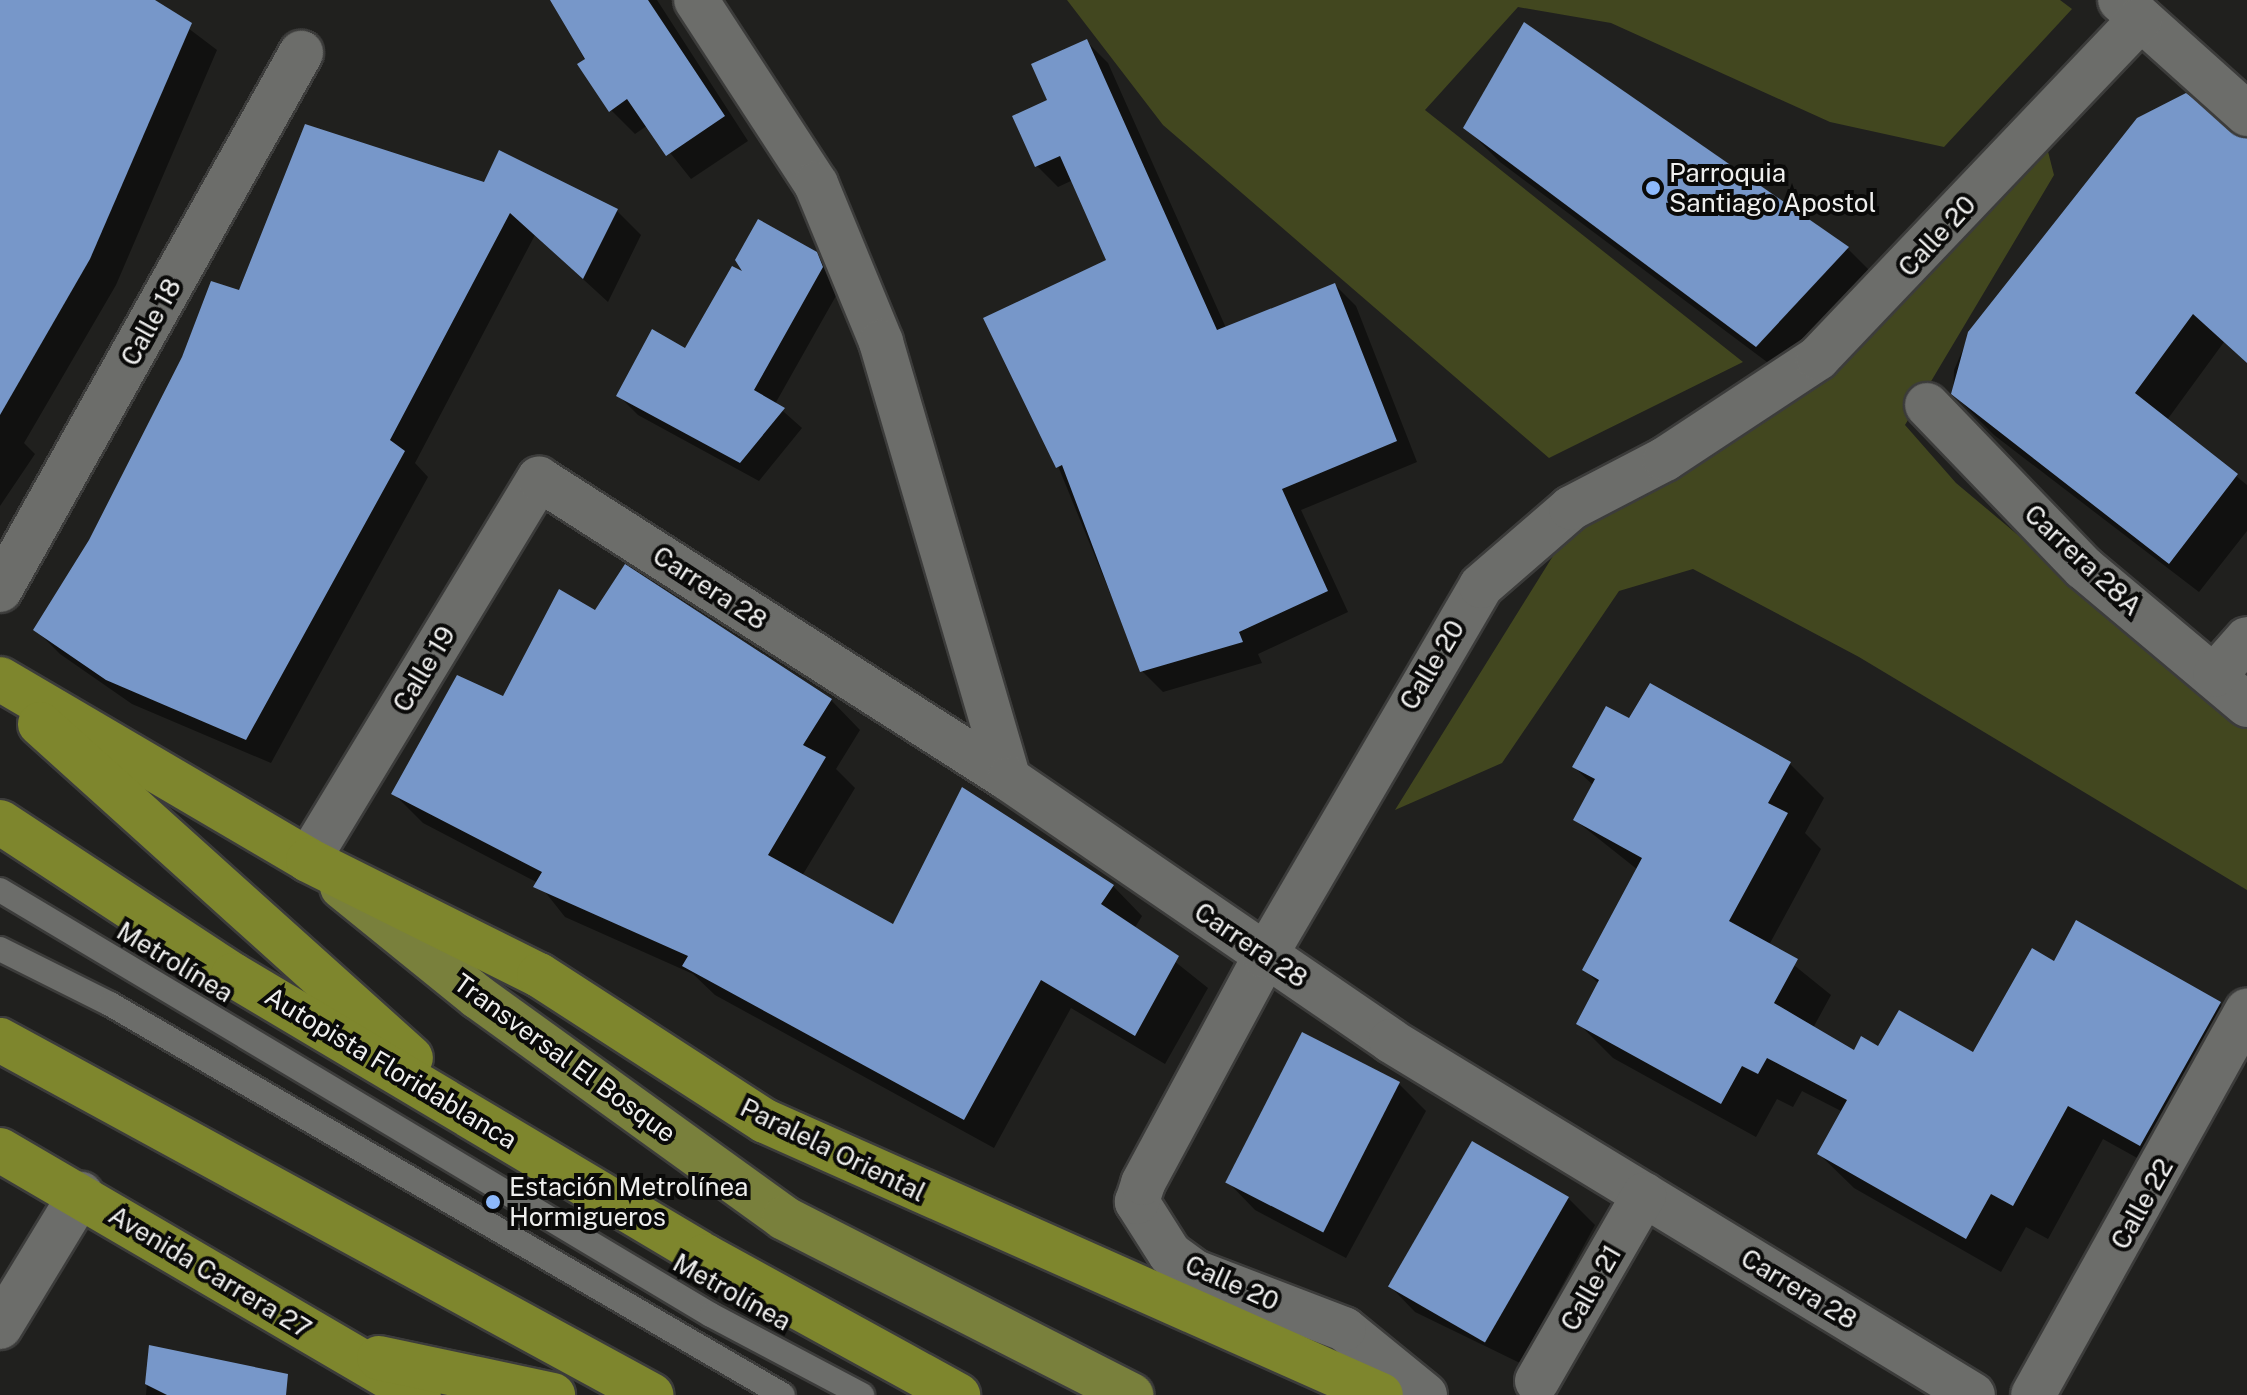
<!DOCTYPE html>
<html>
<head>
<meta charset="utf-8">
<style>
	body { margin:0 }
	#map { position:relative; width:2247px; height:1395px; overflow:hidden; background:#20201e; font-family:"Public Sans",sans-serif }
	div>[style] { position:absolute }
	.green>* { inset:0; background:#42471f }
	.shadow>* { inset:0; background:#0007 }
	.building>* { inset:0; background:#7797c9; transform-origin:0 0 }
	.roads { filter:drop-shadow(2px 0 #3c3c3b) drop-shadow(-2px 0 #3c3c3b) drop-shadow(0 2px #3c3c3b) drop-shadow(0 -2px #3c3c3b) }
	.service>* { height:24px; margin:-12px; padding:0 12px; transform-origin:12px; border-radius:12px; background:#6c6d6a }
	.minor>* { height:44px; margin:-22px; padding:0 22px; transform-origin:22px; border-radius:22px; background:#6c6d6a }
	.primary>* { height:44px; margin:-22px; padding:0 22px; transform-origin:22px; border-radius:22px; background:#79803c }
	.trunk>* { height:44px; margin:-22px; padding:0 22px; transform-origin:22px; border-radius:22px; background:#7e862d }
	.dots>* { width:22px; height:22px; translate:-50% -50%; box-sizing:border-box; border:4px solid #0a0a09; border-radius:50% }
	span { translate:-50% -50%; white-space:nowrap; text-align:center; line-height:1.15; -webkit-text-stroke:8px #0a0a09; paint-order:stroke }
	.poi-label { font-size:26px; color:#efefee }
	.left { translate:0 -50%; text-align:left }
	.street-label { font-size:26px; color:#efefee }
</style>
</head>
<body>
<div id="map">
	<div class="green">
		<div style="clip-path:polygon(1067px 0,2060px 0,2072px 9px,1944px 147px,1830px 122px,1611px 23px,1518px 7px,1425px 110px,1743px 362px,1549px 458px,1163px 125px)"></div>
		<div style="clip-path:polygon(2041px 124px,2054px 175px,1905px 425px,1956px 483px,2247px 727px,2247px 890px,1859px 657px,1693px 569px,1619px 591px,1502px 763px,1395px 810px,1571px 527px,1821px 371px)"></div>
	</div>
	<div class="shadow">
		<div style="clip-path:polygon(0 0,151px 0,217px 50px,116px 285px,24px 443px,35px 454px,0 506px)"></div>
		<div style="clip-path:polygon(553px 0,657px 0,748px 141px,691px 179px,648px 125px,635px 134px,611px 110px)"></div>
		<div style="clip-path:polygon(1524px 25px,1848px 249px,1882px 283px,1791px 380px,1500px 162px,1466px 128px)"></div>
		<div style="clip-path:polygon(1087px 42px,1108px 63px,1226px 328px,1335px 285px,1356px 306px,1417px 462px,1301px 510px,1348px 612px,1258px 654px,1262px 663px,1163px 692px,1142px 671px,1058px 466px,1109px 261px,1073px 180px,1058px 187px,1037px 166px,1049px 101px)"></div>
		<div style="clip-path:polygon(2247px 139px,2247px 363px,2224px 342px,2167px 420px,2247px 485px,2247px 531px,2199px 592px,1994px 435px,1953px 394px,1954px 370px,1970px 333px)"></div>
		<div style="clip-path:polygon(500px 153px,617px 211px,641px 235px,608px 302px,535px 235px,415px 463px,428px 477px,271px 763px,132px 704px,60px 654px,36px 630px,240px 293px,485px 184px)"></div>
		<div style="clip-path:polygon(816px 254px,841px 287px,775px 404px,802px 428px,759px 481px,638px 415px,619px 396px,686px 351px,748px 276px)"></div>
		<div style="clip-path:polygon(595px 613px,831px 700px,860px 730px,836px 769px,855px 788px,802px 876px,894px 926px,1113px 886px,1142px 916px,1134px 929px,1208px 988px,1165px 1064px,1071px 1008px,994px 1148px,715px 995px,693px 974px,565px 917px,538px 883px,423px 823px,394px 794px)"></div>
		<div style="clip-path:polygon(1630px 721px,1790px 764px,1824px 798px,1805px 833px,1821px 849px,1769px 945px,1831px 995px,1813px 1028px,1854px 1052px,1974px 1054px,2054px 964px,2220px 1004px,2247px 1031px,2175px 1179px,2103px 1139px,2048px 1239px,2026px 1227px,2001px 1272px,1854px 1188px,1819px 1154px,1843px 1112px,1802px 1091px,1793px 1107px,1777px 1099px,1756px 1137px,1613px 1058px,1578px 1023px,1599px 984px,1585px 970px,1638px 870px,1575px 820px,1594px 786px,1574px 767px)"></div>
		<div style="clip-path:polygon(1399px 1084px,1426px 1111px,1346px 1258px,1255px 1210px,1228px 1182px)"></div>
		<div style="clip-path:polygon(1568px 1198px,1595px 1225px,1520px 1363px,1415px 1312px,1388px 1284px)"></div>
		<div style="clip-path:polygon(150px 1348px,286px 1395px,146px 1395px)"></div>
	</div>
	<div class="building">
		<div style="clip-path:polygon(0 0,155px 0,192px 23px,90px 259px,0 415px)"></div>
		<div style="clip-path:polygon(550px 0,648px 0,725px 116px,666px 156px,627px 99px,609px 112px,577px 64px,585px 59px)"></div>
		<div style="clip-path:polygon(1524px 22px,1849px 247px,1756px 347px,1463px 128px)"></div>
		<div style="clip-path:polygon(1087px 39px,1217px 330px,1335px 283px,1397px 441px,1282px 489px,1328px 591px,1239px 632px,1243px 642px,1140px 672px,1062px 465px,1056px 468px,983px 318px,1106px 260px,1060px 156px,1035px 167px,1012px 116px,1047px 100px,1031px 64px)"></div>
		<div style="clip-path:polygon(2186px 93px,2247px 138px,2247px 363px,2193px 314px,2135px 393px,2238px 474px,2169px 564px,1951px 394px,1968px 332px,2137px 118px)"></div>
		<div style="clip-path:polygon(305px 124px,484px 182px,499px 150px,618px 209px,583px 279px,510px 213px,390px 440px,405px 451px,246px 740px,106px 680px,33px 630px,89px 540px,182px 357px,211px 281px,239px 290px)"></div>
		<div style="clip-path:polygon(758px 219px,817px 252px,823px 267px,754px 390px,785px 408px,740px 463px,616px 396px,652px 329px,685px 348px,732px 266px,742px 271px,735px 260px)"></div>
		<div style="clip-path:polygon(625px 564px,832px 699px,803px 745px,826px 757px,768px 855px,893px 924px,962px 787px,1114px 885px,1101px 904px,1179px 956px,1135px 1036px,1041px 980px,964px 1120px,682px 966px,688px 956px,533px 887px,542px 872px,391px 794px,457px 675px,503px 696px,559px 589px,595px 610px)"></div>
		<div style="clip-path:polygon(1650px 683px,1791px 762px,1768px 803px,1788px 813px,1729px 921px,1798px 959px,1774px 1003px,1854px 1050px,1861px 1036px,1878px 1046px,1899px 1010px,1973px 1052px,2032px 948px,2054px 961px,2076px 920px,2221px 1002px,2140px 1146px,2068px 1106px,2013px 1206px,1991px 1194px,1966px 1239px,1817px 1154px,1847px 1100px,1767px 1058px,1758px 1074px,1742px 1066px,1721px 1104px,1576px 1024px,1599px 980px,1582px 970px,1642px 858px,1573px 820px,1595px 779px,1572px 767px,1606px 706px,1629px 718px)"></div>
		<div style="left:1302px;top:1032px;width:110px;height:169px;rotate:27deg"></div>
		<div style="left:1472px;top:1141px;width:112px;height:168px;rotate:30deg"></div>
		<div style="clip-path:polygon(149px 1345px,288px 1374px,286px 1395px,167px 1395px,145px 1384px)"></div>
	</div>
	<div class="roads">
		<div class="service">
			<div style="left:0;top:890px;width:828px;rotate:30.87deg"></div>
			<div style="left:711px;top:1315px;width:171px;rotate:27.9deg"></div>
			<div style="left:0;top:949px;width:123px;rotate:26.6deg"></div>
			<div style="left:110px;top:1004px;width:778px;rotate:30.16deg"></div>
		</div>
		<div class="minor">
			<div style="left:696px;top:0;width:220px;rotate:56.9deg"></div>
			<div style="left:816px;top:184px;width:171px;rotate:67.6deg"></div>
			<div style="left:881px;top:342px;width:455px;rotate:73.7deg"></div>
			<div style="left:2120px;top:0;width:171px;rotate:41.9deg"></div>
			<div style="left:1927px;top:405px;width:226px;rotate:46.1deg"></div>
			<div style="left:2084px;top:568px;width:213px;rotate:40deg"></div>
			<div style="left:0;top:590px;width:616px;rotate:-60.73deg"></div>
			<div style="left:2215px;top:675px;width:48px;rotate:-48.4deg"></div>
			<div style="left:308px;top:860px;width:446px;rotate:-58.8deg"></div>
			<div style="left:539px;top:479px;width:558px;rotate:32.55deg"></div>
			<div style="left:1009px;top:779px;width:463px;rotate:34.4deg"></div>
			<div style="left:1391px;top:1041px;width:681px;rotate:31.31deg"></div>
			<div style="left:0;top:1327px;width:156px;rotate:-58.7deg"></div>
			<div style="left:1537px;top:1381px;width:215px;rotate:-60.1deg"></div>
			<div style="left:1425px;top:1395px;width:104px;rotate:-140.8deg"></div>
			<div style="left:1344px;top:1329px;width:160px;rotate:-159.1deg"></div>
			<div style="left:1195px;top:1272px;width:31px;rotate:-144deg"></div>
			<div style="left:1170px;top:1254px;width:62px;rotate:-122.4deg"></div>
			<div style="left:1137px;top:1202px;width:20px;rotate:-72deg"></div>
			<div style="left:1143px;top:1183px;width:258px;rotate:-61.7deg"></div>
			<div style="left:1265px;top:956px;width:428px;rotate:-59.7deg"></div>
			<div style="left:1481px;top:586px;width:119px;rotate:-40.9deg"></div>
			<div style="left:1571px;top:508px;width:106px;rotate:-27.5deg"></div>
			<div style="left:1665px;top:459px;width:183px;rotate:-33.4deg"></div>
			<div style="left:1818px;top:358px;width:468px;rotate:-46.4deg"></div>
			<div style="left:2033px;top:1395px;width:440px;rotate:-60.9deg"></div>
		</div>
		<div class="primary">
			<div style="left:342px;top:887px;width:175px;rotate:39deg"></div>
			<div style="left:478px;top:997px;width:377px;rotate:35.8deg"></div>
			<div style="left:784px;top:1218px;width:390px;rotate:27deg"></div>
		</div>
		<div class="trunk">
			<div style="left:0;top:679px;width:357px;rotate:30.4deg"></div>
			<div style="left:308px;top:860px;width:258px;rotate:26.5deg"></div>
			<div style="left:539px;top:975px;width:269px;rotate:32.9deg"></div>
			<div style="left:765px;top:1121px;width:674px;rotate:23.98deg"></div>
			<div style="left:40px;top:724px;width:499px;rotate:42deg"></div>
			<div style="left:0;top:822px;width:279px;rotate:33.3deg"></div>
			<div style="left:233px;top:975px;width:549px;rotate:30.77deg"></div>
			<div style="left:705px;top:1256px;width:289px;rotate:28.8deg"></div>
			<div style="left:0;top:1040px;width:742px;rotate:28.6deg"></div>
			<div style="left:0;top:1150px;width:485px;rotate:30.3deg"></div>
			<div style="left:379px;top:1358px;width:178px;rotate:12deg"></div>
		</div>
	</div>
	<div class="dots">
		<div style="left:1653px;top:188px;background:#8db9fc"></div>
		<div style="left:493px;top:1202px;background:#8db9fc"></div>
	</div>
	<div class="poi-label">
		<span class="left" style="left:1669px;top:188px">Parroquia<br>Santiago Apostol</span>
		<span class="left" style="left:509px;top:1202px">Estación Metrolínea<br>Hormigueros</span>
	</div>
	<div class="street-label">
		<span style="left:1937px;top:236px;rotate:-47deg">Calle 20</span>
		<span style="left:151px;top:322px;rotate:-61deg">Calle 18</span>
		<span style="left:2083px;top:560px;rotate:43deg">Carrera 28A</span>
		<span style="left:710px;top:588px;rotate:33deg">Carrera 28</span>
		<span style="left:1432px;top:665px;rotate:-59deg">Calle 20</span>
		<span style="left:424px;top:669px;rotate:-59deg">Calle 19</span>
		<span style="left:1251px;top:945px;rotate:34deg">Carrera 28</span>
		<span style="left:175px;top:962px;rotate:31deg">Metrolínea</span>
		<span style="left:565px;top:1058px;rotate:36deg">Transversal El Bosque</span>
		<span style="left:391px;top:1068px;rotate:31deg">Autopista Floridablanca</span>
		<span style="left:833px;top:1150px;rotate:26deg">Paralela Oriental</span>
		<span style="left:2142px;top:1204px;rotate:-61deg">Calle 22</span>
		<span style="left:210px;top:1272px;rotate:31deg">Avenida Carrera 27</span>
		<span style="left:1232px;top:1283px;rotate:24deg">Calle 20</span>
		<span style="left:1591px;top:1288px;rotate:-60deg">Calle 21</span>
		<span style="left:1799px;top:1289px;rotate:31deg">Carrera 28</span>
		<span style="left:732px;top:1292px;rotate:29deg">Metrolínea</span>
	</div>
</div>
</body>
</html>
